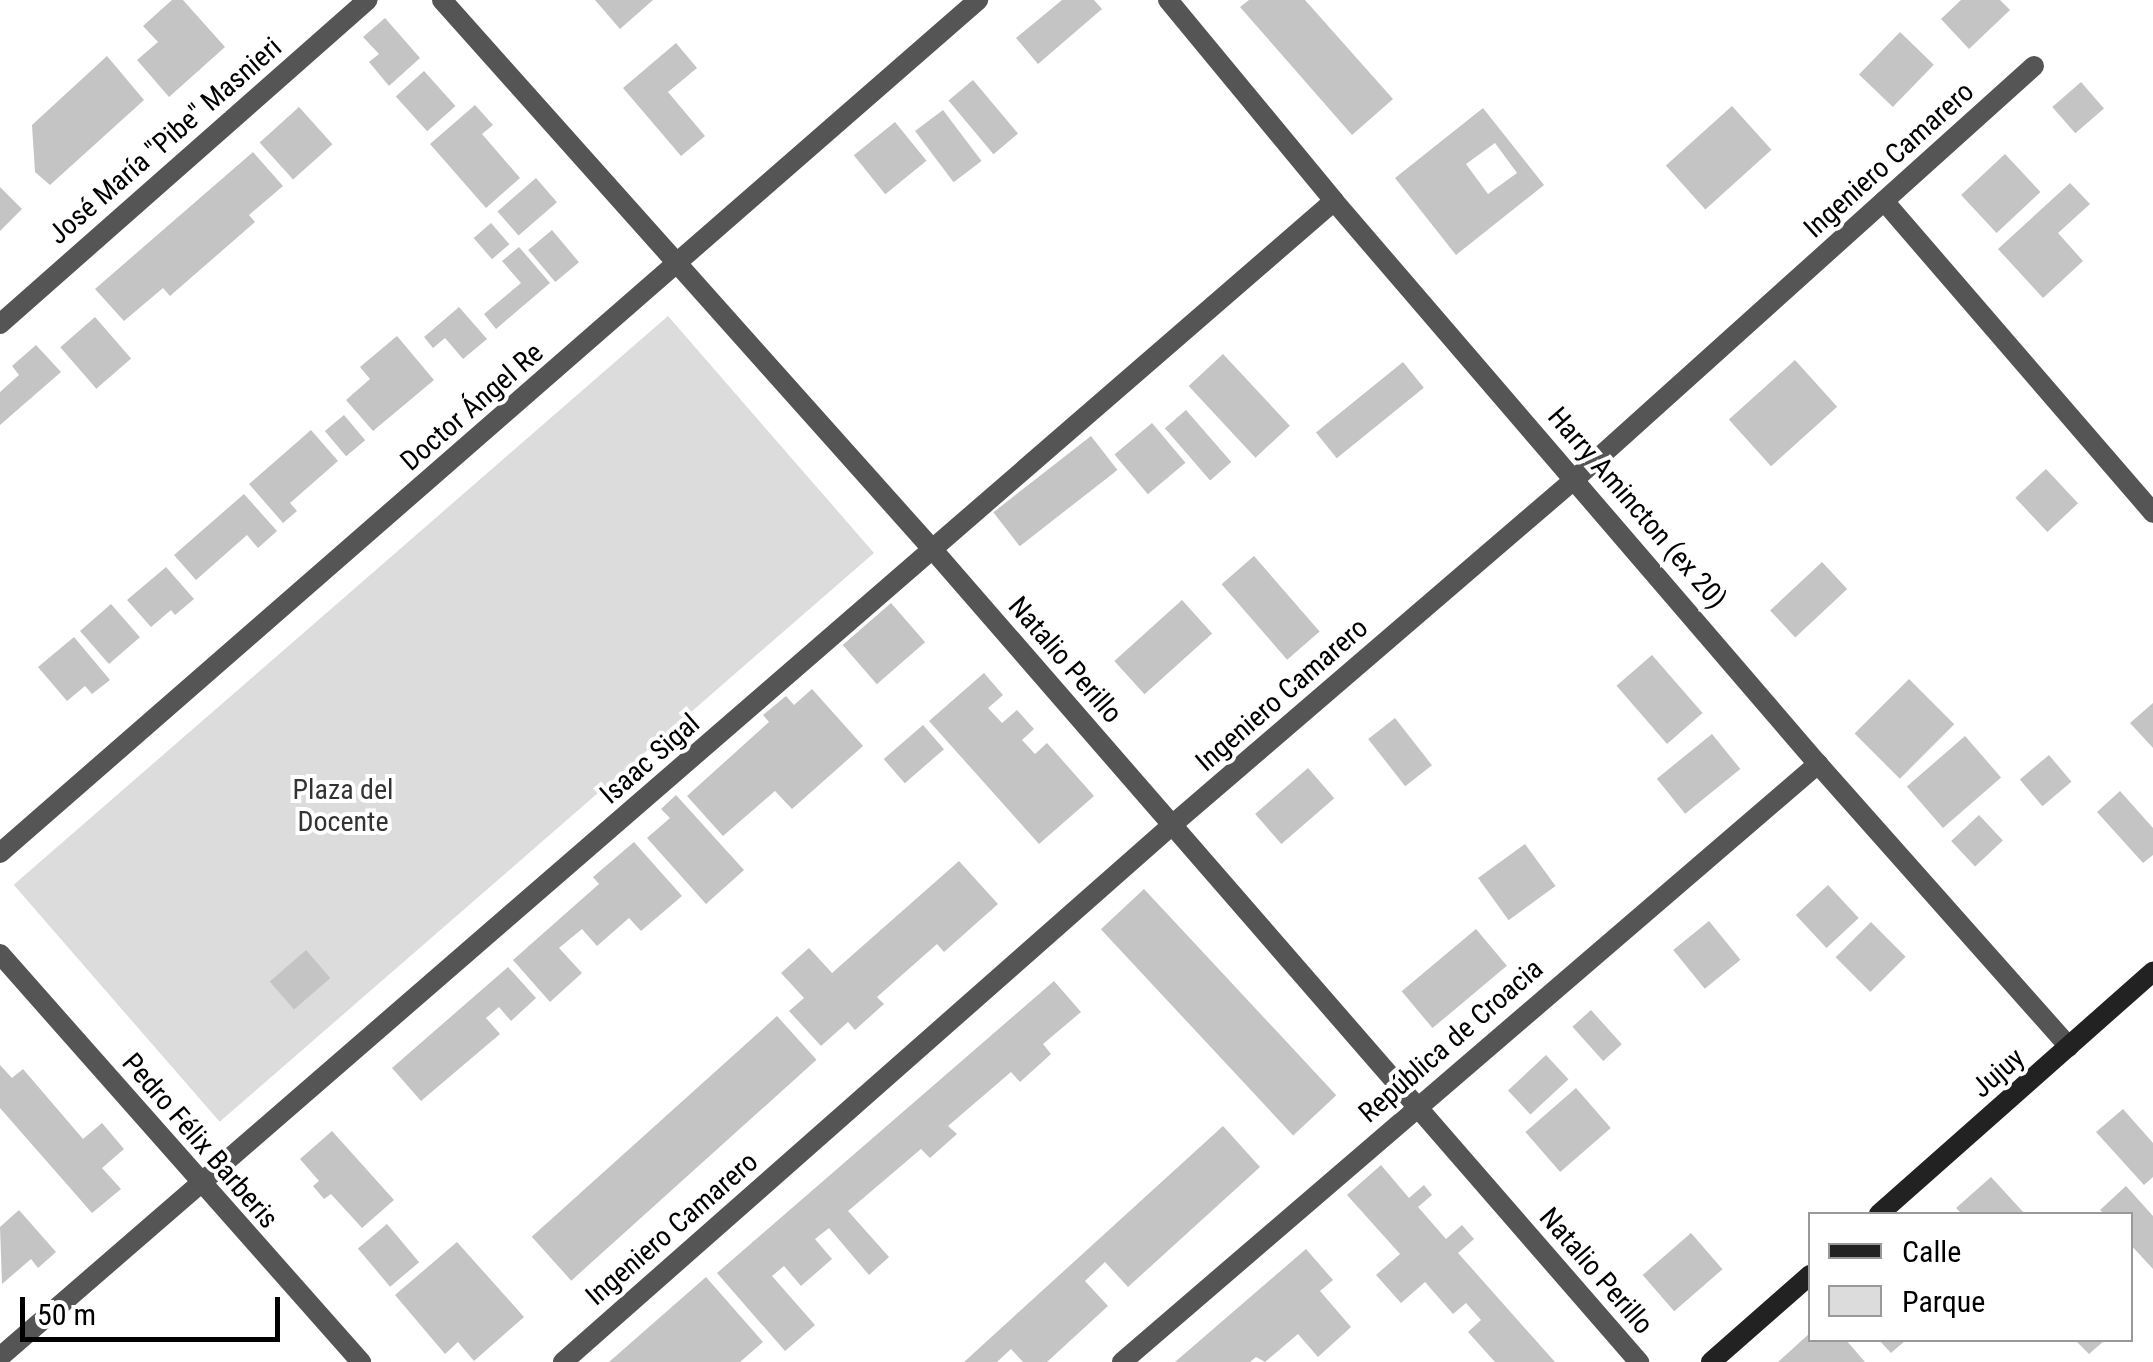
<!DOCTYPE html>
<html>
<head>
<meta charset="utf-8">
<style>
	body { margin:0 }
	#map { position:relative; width:2153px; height:1362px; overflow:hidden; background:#fff; font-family:"Roboto Condensed",sans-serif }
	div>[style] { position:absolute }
	.green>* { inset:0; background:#dcdcdc; transform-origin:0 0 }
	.building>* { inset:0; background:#c4c4c4; transform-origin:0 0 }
	.minor>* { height:20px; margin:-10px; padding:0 10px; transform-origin:10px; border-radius:10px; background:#555 }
	.secondary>* { height:20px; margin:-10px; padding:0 10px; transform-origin:10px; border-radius:10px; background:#222 }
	span { translate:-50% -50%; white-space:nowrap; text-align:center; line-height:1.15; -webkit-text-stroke:8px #fff; paint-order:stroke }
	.street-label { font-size:28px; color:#000 }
	.park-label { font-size:28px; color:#333 }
	.legend { position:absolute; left:1808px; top:1212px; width:325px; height:130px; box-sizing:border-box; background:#fff; border:2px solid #999; margin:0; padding:12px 18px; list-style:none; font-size:30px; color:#000 }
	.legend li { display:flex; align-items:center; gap:20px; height:50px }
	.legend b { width:50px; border:2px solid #999 }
	.scale { position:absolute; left:20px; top:1297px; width:260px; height:45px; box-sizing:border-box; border:5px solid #000; border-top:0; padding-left:12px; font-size:30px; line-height:35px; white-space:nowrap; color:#000; -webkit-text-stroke:8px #fff; paint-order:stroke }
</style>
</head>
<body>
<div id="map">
	<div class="green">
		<div style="left:668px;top:316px;width:314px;height:867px;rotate:49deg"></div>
	</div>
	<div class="building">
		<div style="clip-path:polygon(172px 0,183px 0,225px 47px,169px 97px,137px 60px,158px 42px,143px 26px)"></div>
		<div style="clip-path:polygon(595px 0,653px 0,620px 29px)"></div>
		<div style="clip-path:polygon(1062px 0,1094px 0,1102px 9px,1038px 64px,1016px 38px)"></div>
		<div style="clip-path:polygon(1249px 0,1305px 0,1393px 99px,1352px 135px,1240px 7px)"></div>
		<div style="clip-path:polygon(1961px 0,2000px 0,2010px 10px,1969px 49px,1941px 19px)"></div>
		<div style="clip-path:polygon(385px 18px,420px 58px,389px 86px,369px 62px,379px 54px,363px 37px)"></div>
		<div style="left:1900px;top:32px;width:47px;height:59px;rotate:44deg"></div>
		<div style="clip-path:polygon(676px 43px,697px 68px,668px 92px,705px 136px,681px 156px,623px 88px)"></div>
		<div style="clip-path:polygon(107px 56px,144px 100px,50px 185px,35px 172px,32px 125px)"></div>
		<div style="left:424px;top:71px;width:47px;height:38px;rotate:48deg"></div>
		<div style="left:973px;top:80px;width:70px;height:32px;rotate:50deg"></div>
		<div style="left:2081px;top:82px;width:35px;height:38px;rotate:49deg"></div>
		<div style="clip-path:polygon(475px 105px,493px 125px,482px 134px,520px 178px,486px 208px,430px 144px)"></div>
		<div style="left:1732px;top:106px;width:59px;height:89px;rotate:48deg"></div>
		<div style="left:299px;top:107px;width:50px;height:53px;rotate:48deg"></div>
		<div style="clip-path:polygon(evenodd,1483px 108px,1544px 185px,1456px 255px,1395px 178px,1483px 108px,1495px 143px,1517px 173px,1488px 194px,1466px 164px,1495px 143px)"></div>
		<div style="left:943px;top:110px;width:64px;height:35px;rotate:53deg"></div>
		<div style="left:895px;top:122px;width:50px;height:53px;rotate:51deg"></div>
		<div style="clip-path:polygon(253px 152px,283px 186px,249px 215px,255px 222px,170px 296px,163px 288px,124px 321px,95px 289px)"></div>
		<div style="left:2005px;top:154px;width:52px;height:60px;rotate:47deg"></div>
		<div style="left:536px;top:178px;width:32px;height:51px;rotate:49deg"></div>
		<div style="clip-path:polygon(2070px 183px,2090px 204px,2058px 233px,2083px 261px,2043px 298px,1998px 249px)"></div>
		<div style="clip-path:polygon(0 187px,22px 209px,0 231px)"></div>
		<div style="left:491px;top:223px;width:28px;height:23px;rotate:49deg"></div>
		<div style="left:552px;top:230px;width:42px;height:31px;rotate:50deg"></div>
		<div style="clip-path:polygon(519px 247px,550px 283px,496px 329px,484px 314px,521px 283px,502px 261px)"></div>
		<div style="clip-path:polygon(459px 307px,487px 339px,463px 359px,445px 338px,433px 348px,424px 337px)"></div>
		<div style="left:95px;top:317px;width:55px;height:46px;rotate:49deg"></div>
		<div style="clip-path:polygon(397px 336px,434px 380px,373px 431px,346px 400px,370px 379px,360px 367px)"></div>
		<div style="clip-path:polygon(36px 345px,61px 372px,0 425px,0 392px,19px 375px,12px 366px)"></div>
		<div style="left:1223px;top:354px;width:98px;height:47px;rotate:47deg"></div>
		<div style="left:1795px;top:360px;width:63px;height:89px;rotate:48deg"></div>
		<div style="left:1403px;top:362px;width:33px;height:112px;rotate:51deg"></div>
		<div style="left:1186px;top:410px;width:69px;height:28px;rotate:49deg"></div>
		<div style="left:344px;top:415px;width:33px;height:25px;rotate:50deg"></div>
		<div style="left:1152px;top:423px;width:52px;height:49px;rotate:50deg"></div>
		<div style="clip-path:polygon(311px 430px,338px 461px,290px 503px,297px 511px,283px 523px,249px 484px)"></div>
		<div style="left:1091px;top:436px;width:43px;height:124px;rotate:52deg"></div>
		<div style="left:2046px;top:469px;width:47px;height:42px;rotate:47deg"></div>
		<div style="clip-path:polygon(244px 494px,277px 531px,258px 548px,247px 535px,196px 580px,174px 555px)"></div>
		<div style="left:1254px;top:556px;width:100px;height:43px;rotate:49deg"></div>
		<div style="left:1822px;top:562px;width:37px;height:71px;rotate:47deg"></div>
		<div style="clip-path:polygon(166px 567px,194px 599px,175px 615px,171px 610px,151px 627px,127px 600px)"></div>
		<div style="left:1182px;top:600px;width:45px;height:91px;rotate:48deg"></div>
		<div style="left:891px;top:603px;width:52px;height:64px;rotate:49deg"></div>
		<div style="left:111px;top:604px;width:44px;height:41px;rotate:49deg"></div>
		<div style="clip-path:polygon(74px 637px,110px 680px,92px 694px,85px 686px,67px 701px,38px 667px)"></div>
		<div style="left:1652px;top:655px;width:77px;height:47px;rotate:49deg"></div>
		<div style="clip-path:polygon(984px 673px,1003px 695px,988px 708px,1002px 723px,1017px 710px,1034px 729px,1022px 740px,1035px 754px,1047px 743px,1094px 796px,1039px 844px,929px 721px)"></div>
		<div style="left:1909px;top:679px;width:64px;height:77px;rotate:45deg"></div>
		<div style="clip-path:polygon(812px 689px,863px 746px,792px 809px,775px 791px,723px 836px,687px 796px,769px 722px,763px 715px,786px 696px,794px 705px)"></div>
		<div style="clip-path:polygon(2153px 703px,2153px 748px,2130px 723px)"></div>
		<div style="left:1395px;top:718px;width:60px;height:34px;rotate:52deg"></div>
		<div style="left:923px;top:725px;width:32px;height:52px;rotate:49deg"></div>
		<div style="left:1712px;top:734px;width:45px;height:71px;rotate:51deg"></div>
		<div style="left:1965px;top:736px;width:55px;height:77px;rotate:49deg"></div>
		<div style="left:2049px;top:755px;width:35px;height:38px;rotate:50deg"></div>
		<div style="left:1308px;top:768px;width:40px;height:70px;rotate:49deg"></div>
		<div style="clip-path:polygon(2120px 791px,2153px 828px,2153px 855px,2143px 863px,2097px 812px)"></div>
		<div style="clip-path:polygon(676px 795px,744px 870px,706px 904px,647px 838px,670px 818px,661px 809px)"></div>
		<div style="left:1979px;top:815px;width:35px;height:38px;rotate:47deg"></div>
		<div style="clip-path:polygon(634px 842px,682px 896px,641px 931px,629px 918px,597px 946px,582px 929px,559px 948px,582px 973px,550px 1002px,513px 960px,599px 884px,593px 877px)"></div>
		<div style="left:1525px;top:844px;width:52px;height:58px;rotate:54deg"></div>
		<div style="clip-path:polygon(959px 861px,998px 904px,944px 952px,937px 944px,877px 997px,884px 1004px,855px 1030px,848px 1022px,821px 1046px,789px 1011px,804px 998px,781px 973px,809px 948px,832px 973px)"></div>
		<div style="left:1828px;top:885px;width:45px;height:44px;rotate:47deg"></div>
		<div style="left:1144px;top:889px;width:282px;height:59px;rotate:47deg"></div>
		<div style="left:1709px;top:921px;width:50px;height:46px;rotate:51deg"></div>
		<div style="left:1871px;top:922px;width:49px;height:50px;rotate:45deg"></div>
		<div style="left:1476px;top:929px;width:48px;height:97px;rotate:50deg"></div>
		<div style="left:306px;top:950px;width:37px;height:48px;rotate:49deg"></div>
		<div style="clip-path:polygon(508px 967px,536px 998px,511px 1021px,499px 1007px,486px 1018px,500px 1034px,421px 1101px,392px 1068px)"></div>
		<div style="clip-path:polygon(1054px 981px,1081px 1012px,1043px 1044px,1051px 1054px,1020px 1082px,1011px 1072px,948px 1126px,957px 1134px,930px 1158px,921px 1149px,848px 1211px,889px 1257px,869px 1275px,829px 1228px,815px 1239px,832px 1259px,801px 1286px,784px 1266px,772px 1276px,815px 1325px,785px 1351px,717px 1273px)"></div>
		<div style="left:1591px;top:1010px;width:46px;height:25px;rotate:48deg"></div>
		<div style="left:777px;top:1016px;width:59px;height:330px;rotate:48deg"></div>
		<div style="left:1546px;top:1055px;width:33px;height:52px;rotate:47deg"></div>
		<div style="clip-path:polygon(0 1065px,12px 1078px,23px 1069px,83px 1139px,102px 1123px,124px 1149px,102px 1168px,121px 1189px,92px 1213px,0 1108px)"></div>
		<div style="left:1576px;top:1088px;width:53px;height:67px;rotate:49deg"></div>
		<div style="clip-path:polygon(2123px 1109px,2153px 1143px,2153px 1177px,2144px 1185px,2096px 1132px)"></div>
		<div style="clip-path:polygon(1223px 1126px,1260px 1167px,1128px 1287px,1105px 1262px,1085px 1281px,1108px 1306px,1047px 1362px,1023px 1362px,1011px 1349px,997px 1362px,964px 1362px)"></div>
		<div style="clip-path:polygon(332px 1131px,394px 1200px,362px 1228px,331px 1194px,324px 1199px,313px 1186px,319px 1181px,300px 1159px)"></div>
		<div style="clip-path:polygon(1381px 1165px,1409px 1198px,1424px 1185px,1432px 1195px,1418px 1207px,1446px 1239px,1462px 1225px,1474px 1239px,1458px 1253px,1555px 1362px,1495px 1362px,1468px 1332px,1481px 1320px,1466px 1303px,1453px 1314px,1425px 1282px,1401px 1303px,1376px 1275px,1400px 1254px,1347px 1195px)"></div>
		<div style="clip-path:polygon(1991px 1177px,2025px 1214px,1962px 1214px,1956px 1208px)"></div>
		<div style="clip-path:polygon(2126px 1186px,2153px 1216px,2153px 1269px,2130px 1244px,2130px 1214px,2104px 1214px,2100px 1210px)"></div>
		<div style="clip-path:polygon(19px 1210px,56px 1252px,38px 1268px,31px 1259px,2px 1284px,0 1227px)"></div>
		<div style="left:387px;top:1224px;width:50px;height:38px;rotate:50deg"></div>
		<div style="left:1691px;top:1233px;width:48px;height:64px;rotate:49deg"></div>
		<div style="clip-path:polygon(457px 1242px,524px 1317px,474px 1361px,458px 1342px,445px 1354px,395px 1295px)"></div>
		<div style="clip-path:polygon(1306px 1249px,1333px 1280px,1320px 1291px,1351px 1327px,1318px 1357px,1298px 1334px,1265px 1362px,1256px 1357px,1250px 1362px,1175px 1362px)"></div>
		<div style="clip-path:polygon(706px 1277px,763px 1342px,740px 1362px,609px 1362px)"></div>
		<div style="clip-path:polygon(1810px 1333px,1810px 1340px,1846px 1340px,1865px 1362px,1778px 1362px)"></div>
		<div style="clip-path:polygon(1879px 1340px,1906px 1340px,1891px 1353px)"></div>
		<div style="clip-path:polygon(2075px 1340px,2105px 1340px,2089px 1354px)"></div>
	</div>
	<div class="minor">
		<div style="left:442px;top:0;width:739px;rotate:48.24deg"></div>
		<div style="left:934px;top:551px;width:1075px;rotate:49deg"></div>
		<div style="left:1168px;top:0;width:261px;rotate:50.4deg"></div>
		<div style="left:1334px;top:201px;width:742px;rotate:49.32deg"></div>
		<div style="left:1818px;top:764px;width:378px;rotate:48.4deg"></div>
		<div style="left:1884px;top:201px;width:412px;rotate:49.2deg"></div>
		<div style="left:0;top:324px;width:490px;rotate:-41.4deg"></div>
		<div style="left:0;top:853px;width:1298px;rotate:-41.09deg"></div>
		<div style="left:0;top:954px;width:545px;rotate:48.5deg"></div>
		<div style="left:0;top:1357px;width:1765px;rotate:-40.91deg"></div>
		<div style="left:563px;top:1362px;width:812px;rotate:-41.4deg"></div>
		<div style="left:1172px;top:825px;width:533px;rotate:-40.66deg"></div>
		<div style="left:1576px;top:478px;width:616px;rotate:-41.97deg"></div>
		<div style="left:1122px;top:1362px;width:918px;rotate:-40.67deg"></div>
	</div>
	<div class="secondary">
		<div style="left:1879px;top:1214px;width:366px;rotate:-41.5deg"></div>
		<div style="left:1711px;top:1362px;width:132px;rotate:-41.3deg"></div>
	</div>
	<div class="street-label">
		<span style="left:165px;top:141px;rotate:-41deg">José María "Pibe" Masnieri</span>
		<span style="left:1889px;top:160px;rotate:-42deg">Ingeniero Camarero</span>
		<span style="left:472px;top:407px;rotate:-41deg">Doctor Ángel Re</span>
		<span style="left:1637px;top:508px;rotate:49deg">Harry Amincton (ex 20)</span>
		<span style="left:1065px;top:660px;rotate:49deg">Natalio Perillo</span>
		<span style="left:1282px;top:695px;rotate:-41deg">Ingeniero Camarero</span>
		<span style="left:650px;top:759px;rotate:-41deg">Isaac Sigal</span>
		<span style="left:1451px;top:1041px;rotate:-41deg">República de Croacia</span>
		<span style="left:1998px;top:1073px;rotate:-41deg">Jujuy</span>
		<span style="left:200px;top:1141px;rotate:49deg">Pedro Félix Barberis</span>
		<span style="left:672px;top:1229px;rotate:-41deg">Ingeniero Camarero</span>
		<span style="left:1596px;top:1271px;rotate:49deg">Natalio Perillo</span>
	</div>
	<div class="park-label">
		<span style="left:343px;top:806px">Plaza del<br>Docente</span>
	</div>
	<ul class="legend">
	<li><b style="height:12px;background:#222"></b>Calle</li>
	<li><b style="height:28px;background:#dcdcdc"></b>Parque</li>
	</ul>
	<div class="scale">50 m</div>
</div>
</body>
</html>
